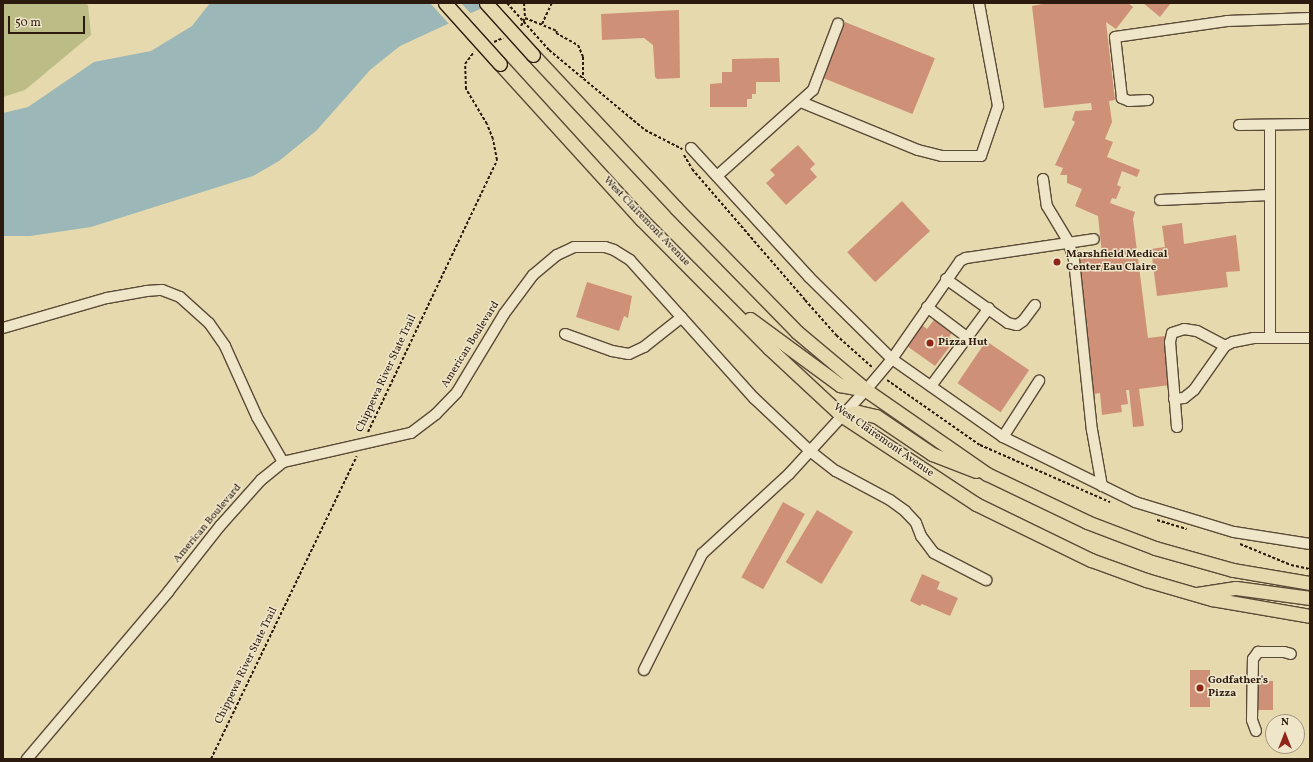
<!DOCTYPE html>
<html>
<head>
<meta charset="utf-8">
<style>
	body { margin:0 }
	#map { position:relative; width:1313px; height:762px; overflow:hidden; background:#e6d9ae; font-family:Vollkorn,serif }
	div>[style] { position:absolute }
	.green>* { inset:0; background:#bcbd86 }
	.water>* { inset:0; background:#9cb7b7 }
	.pier>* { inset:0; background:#e6d9ae }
	.building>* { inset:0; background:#ce9178; transform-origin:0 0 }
	.path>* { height:2px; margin-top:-1px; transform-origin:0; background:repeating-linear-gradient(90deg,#2c1a0e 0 3px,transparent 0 5px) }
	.roads { filter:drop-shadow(1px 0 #5a4a36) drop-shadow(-1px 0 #5a4a36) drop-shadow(0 1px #5a4a36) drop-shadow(0 -1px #5a4a36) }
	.minor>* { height:10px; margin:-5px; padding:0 5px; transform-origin:5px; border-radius:5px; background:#efe6ca }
	.major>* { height:13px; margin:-6.5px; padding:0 6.5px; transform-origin:6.5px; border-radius:6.5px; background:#e6d9ae }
	.path-bridge>* { height:2px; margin-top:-1px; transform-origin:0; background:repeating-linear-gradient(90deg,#2c1a0e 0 3px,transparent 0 5px) }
	.bridges { filter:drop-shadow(1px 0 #2c1a0e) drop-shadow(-1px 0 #2c1a0e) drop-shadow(0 1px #2c1a0e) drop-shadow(0 -1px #2c1a0e) }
	.major-bridge>* { height:13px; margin:-6.5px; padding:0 6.5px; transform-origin:6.5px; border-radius:6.5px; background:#e6d9ae }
	.dots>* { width:11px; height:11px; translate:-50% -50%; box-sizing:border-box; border:2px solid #efe6ca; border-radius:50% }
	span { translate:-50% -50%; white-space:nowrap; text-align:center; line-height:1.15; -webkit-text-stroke:3px #efe6ca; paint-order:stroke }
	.street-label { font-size:11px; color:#2c1a0e }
	.poi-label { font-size:11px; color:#2c1a0e; font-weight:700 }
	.left { translate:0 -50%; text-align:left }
	.frame { position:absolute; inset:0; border:4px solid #2c1a0e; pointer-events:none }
	.north { position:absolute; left:1265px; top:714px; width:40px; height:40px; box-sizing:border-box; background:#efe6ca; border:1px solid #a1947f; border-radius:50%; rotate:0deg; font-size:11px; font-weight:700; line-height:16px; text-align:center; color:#2c1a0e }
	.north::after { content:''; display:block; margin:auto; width:14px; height:18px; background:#8f2418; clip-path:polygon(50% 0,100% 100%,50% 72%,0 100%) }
	.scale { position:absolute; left:8px; top:16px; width:77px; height:18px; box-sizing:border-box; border:2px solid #2c1a0e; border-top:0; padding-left:5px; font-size:12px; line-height:14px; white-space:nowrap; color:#2c1a0e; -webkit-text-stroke:3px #efe6ca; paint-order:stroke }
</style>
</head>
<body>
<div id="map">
	<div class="green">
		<div style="clip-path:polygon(3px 3px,84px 3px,88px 5px,91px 35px,25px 90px,3px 97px)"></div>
	</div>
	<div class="water">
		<div style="clip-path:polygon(210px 3px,493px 3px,400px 46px,370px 70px,317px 130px,279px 161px,253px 176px,91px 227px,30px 236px,3px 236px,3px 113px,28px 107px,94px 62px,151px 51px,192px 26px)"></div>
	</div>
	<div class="pier">
		<div style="clip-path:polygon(430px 3px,461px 3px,472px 15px,450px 25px)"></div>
	</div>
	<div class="building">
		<div style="clip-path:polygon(1047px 3px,1128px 3px,1133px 7px,1116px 29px,1106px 22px,1115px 100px,1109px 101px,1112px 122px,1105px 139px,1113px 142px,1107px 157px,1140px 170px,1137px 177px,1122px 171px,1117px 185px,1121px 187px,1116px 199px,1112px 198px,1110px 203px,1135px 212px,1133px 219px,1148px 338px,1165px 336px,1170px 385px,1139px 389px,1144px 426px,1133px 427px,1129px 390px,1126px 390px,1128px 404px,1121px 405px,1122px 412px,1102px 415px,1100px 393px,1094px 394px,1077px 257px,1102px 254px,1098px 216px,1075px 206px,1082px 189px,1067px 183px,1067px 175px,1060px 175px,1063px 168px,1055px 165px,1075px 122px,1072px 120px,1075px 111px,1092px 110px,1091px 103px,1044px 108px,1032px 6px)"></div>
		<div style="clip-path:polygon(1143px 3px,1171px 3px,1160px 17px)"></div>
		<div style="clip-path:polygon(679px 10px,680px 78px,657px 79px,655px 77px,653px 45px,644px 38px,602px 40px,601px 14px)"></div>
		<div style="left:845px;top:22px;width:97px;height:60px;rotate:22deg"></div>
		<div style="clip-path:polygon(779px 58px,780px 82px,756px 82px,756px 94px,752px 94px,752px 99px,747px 99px,747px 107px,710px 107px,710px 84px,722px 83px,722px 72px,732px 72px,732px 59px)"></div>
		<div style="clip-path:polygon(798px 145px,815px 164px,810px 169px,817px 177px,786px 205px,766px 183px,775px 175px,770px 170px)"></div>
		<div style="left:902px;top:201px;width:41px;height:75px;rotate:47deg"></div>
		<div style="clip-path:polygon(1182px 223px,1184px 244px,1236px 235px,1240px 271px,1226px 272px,1228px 287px,1157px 296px,1151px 249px,1165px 247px,1162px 226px)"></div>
		<div style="clip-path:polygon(587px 282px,632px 296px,628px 318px,624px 316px,619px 331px,576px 317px)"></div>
		<div style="clip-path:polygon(936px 317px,954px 330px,949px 337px,954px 341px,935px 366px,907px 346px,922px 325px,927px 329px)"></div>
		<div style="left:986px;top:341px;width:52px;height:51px;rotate:34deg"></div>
		<div style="left:783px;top:502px;width:25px;height:86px;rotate:29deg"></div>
		<div style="left:817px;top:510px;width:42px;height:61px;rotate:31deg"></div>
		<div style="clip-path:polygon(922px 574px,940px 582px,937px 589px,958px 598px,950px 616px,922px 604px,920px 606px,910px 601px)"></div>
		<div style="left:1190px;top:670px;width:20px;height:37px"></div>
		<div style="left:1255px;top:681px;width:18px;height:29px"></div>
	</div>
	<div class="path">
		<div style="left:524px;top:3px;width:15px;rotate:86deg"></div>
		<div style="left:525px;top:18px;width:35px;rotate:22deg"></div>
		<div style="left:557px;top:31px;width:2px;rotate:117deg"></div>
		<div style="left:556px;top:33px;width:25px;rotate:29deg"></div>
		<div style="left:578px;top:45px;width:13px;rotate:67deg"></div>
		<div style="left:583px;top:57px;width:21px;rotate:90deg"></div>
		<div style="left:542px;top:24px;width:23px;rotate:-65deg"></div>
		<div style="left:521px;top:26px;width:9px;rotate:-63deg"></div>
		<div style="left:494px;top:42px;width:10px;rotate:-24deg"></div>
		<div style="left:549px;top:50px;width:125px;rotate:39.8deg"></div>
		<div style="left:645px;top:130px;width:42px;rotate:27.2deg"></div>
		<div style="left:684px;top:155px;width:16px;rotate:60deg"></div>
		<div style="left:692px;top:169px;width:173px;rotate:49.2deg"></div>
		<div style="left:805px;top:300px;width:47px;rotate:48.5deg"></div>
		<div style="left:836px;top:335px;width:50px;rotate:41.7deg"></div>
		<div style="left:887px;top:380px;width:113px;rotate:35deg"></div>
		<div style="left:980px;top:445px;width:142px;rotate:23.7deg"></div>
		<div style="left:368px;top:432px;width:301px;rotate:-64.6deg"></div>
		<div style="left:497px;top:160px;width:21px;rotate:-101deg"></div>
		<div style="left:493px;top:139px;width:16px;rotate:-112deg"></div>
		<div style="left:487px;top:124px;width:41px;rotate:-121deg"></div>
		<div style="left:466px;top:89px;width:25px;rotate:-92deg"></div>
		<div style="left:465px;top:64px;width:15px;rotate:-53deg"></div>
		<div style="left:1157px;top:520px;width:31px;rotate:17deg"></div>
		<div style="left:1240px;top:544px;width:55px;rotate:22.4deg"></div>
		<div style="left:1291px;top:565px;width:19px;rotate:12deg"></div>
		<div style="left:211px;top:759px;width:336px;rotate:-64.3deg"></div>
	</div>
	<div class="roads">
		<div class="minor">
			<div style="left:1148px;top:100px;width:19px;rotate:177deg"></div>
			<div style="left:1129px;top:101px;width:8px;rotate:-157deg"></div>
			<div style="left:1122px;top:98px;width:61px;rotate:-96.5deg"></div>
			<div style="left:1115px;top:37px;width:113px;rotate:-8.1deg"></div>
			<div style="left:1227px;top:21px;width:83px;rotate:-2.1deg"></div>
			<div style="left:801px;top:102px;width:126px;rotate:22.3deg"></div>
			<div style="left:918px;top:150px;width:25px;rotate:14deg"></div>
			<div style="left:942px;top:156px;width:39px"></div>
			<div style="left:981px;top:156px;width:53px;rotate:-71.2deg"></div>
			<div style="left:998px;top:106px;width:105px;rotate:-100.5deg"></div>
			<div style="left:1239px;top:125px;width:71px;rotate:-0.8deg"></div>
			<div style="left:1270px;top:125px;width:213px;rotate:90deg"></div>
			<div style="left:691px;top:148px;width:175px;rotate:47.5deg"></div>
			<div style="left:809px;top:277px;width:117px;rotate:44.7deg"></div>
			<div style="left:892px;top:359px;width:136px;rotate:35.1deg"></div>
			<div style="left:1003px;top:437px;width:147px;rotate:26.2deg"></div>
			<div style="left:1135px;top:502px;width:103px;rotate:16.9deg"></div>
			<div style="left:1234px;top:532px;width:77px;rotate:9deg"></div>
			<div style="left:717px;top:176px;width:129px;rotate:-41.9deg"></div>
			<div style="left:813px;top:90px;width:71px;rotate:-69.3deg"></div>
			<div style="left:1043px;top:179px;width:27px;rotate:82deg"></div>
			<div style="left:1047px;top:206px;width:41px;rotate:59deg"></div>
			<div style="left:1068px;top:241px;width:20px;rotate:72deg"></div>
			<div style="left:1074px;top:260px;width:171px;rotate:84deg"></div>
			<div style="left:1092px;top:430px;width:57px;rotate:79.9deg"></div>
			<div style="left:1160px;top:200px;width:110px;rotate:-2.6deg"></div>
			<div style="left:946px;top:279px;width:76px;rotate:35.4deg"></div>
			<div style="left:1008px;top:323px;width:9px;rotate:13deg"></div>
			<div style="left:1017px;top:325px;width:7px;rotate:-34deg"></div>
			<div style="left:1023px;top:321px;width:20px;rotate:-53deg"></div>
			<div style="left:927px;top:307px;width:51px;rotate:37.1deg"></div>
			<div style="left:3px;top:328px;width:108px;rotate:-16.1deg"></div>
			<div style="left:107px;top:298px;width:40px;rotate:-10deg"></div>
			<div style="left:146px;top:291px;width:16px;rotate:-4deg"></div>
			<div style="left:162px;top:290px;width:19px;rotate:21deg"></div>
			<div style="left:180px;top:297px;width:39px;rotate:42deg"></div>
			<div style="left:209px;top:323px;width:28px;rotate:55deg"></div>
			<div style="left:225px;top:346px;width:78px;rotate:65.7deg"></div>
			<div style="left:257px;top:417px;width:52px;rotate:60deg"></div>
			<div style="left:565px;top:334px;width:50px;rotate:19.9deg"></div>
			<div style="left:612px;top:351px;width:17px;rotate:10deg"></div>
			<div style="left:629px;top:354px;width:17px;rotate:-25deg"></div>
			<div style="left:644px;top:347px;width:48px;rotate:-38.3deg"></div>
			<div style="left:931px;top:386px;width:97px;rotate:-53.4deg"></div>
			<div style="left:1174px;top:399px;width:10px;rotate:-6deg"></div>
			<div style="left:1184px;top:398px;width:13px;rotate:-39deg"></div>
			<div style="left:1194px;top:390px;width:54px;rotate:-54.8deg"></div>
			<div style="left:1225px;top:346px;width:9px;rotate:-27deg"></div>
			<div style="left:1233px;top:342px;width:21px;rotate:-11deg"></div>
			<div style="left:1254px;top:338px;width:56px"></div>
			<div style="left:1177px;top:427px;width:85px;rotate:-94.7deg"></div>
			<div style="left:1170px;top:342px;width:9px;rotate:-77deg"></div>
			<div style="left:1172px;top:333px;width:13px;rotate:-18deg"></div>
			<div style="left:1184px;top:329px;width:13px;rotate:9deg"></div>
			<div style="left:1197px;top:331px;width:32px;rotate:28deg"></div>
			<div style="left:1003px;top:437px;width:67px;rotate:-57.3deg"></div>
			<div style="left:644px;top:670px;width:130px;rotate:-63.4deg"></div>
			<div style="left:702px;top:554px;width:118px;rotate:-42.6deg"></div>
			<div style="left:789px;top:474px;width:114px;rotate:-47.5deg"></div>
			<div style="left:866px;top:390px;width:40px;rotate:-50deg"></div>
			<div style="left:892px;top:359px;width:119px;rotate:-55.2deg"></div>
			<div style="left:960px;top:261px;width:7px;rotate:-27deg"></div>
			<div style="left:966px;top:258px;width:129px;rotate:-8.4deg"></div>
			<div style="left:1256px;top:731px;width:12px;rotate:-110deg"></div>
			<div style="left:1252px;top:720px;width:61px;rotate:-89.1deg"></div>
			<div style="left:1253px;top:659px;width:9px;rotate:-54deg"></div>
			<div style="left:1258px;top:652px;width:26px"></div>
			<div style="left:1284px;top:652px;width:7px;rotate:16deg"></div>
			<div style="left:27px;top:759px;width:219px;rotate:-49.8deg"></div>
			<div style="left:168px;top:592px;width:84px;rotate:-51.8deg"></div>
			<div style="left:220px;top:526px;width:62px;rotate:-48.3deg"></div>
			<div style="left:261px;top:480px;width:28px;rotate:-39deg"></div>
			<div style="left:283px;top:462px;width:131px;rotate:-12.8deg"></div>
			<div style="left:411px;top:433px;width:31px;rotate:-37deg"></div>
			<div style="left:436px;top:414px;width:30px;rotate:-46deg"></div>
			<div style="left:457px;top:392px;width:91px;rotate:-58.9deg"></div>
			<div style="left:504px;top:314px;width:49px;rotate:-53.4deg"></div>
			<div style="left:533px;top:275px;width:31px;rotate:-40deg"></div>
			<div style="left:557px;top:255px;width:19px;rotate:-25deg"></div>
			<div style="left:574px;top:247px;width:31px"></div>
			<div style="left:605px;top:247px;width:9px;rotate:18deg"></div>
			<div style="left:614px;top:250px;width:19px;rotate:32deg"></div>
			<div style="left:630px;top:260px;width:186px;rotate:48.1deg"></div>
			<div style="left:754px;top:398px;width:77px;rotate:43.4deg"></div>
			<div style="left:810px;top:451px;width:33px;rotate:38deg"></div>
			<div style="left:836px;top:471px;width:61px;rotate:28.2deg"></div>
			<div style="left:890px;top:500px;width:19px;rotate:36deg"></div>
			<div style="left:905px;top:511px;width:16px;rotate:47deg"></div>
			<div style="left:916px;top:523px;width:14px;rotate:69deg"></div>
			<div style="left:921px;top:536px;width:21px;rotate:53deg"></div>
			<div style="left:934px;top:553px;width:59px;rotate:27.4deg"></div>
		</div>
		<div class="major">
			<div style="left:533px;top:55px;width:209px;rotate:46.9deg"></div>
			<div style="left:676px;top:208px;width:173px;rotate:45.7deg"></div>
			<div style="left:797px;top:332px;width:90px;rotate:40deg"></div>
			<div style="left:866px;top:390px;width:147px;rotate:34.8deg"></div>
			<div style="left:987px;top:474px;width:111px;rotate:25.6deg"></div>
			<div style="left:1087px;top:522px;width:73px;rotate:20.9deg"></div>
			<div style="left:1155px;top:548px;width:81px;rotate:15.8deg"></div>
			<div style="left:1233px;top:570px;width:78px;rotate:9.6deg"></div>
			<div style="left:500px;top:64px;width:210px;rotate:47.7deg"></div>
			<div style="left:641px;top:219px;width:182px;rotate:45.2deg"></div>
			<div style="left:769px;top:348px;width:98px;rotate:42.9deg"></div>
			<div style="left:841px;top:415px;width:162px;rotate:33.4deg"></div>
			<div style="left:976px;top:504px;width:128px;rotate:26deg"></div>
			<div style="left:1091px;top:560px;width:59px;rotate:20deg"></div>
			<div style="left:1146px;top:580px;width:69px;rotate:16.1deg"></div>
			<div style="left:1212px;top:599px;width:99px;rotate:9.8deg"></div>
			<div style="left:750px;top:319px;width:112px;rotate:36.3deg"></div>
			<div style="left:840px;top:385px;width:26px;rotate:11deg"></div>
			<div style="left:841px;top:415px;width:17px;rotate:-10deg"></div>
			<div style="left:858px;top:412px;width:18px;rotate:13deg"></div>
			<div style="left:876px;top:416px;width:68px;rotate:34.2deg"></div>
			<div style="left:932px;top:454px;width:47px;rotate:21.1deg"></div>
			<div style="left:1197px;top:594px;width:39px;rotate:-9deg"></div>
			<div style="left:1236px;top:588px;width:75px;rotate:7.7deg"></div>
		</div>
	</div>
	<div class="path-bridge">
		<div style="left:507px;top:3px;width:63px;rotate:48.2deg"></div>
	</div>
	<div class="bridges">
		<div class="major-bridge">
			<div style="left:445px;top:3px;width:82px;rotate:48deg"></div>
			<div style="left:486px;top:3px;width:70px;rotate:47.9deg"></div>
		</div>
	</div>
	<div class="dots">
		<div style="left:1057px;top:262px;background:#8f2418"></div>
		<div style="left:930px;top:343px;background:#8f2418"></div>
		<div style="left:1200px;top:688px;background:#8f2418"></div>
	</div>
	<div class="street-label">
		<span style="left:646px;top:222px;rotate:46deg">West Clairemont Avenue</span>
		<span style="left:471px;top:345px;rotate:-58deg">American Boulevard</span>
		<span style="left:387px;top:374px;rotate:-65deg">Chippewa River State Trail</span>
		<span style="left:883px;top:441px;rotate:35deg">West Clairemont Avenue</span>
		<span style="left:208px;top:524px;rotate:-50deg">American Boulevard</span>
		<span style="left:247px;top:666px;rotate:-64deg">Chippewa River State Trail</span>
	</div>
	<div class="poi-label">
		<span class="left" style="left:1066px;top:262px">Marshfield Medical<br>Center Eau Claire</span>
		<span class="left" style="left:938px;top:343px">Pizza Hut</span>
		<span class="left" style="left:1208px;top:688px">Godfather's<br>Pizza</span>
	</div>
	<div class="frame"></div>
	<div class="north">N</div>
	<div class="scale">50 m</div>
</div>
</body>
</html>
